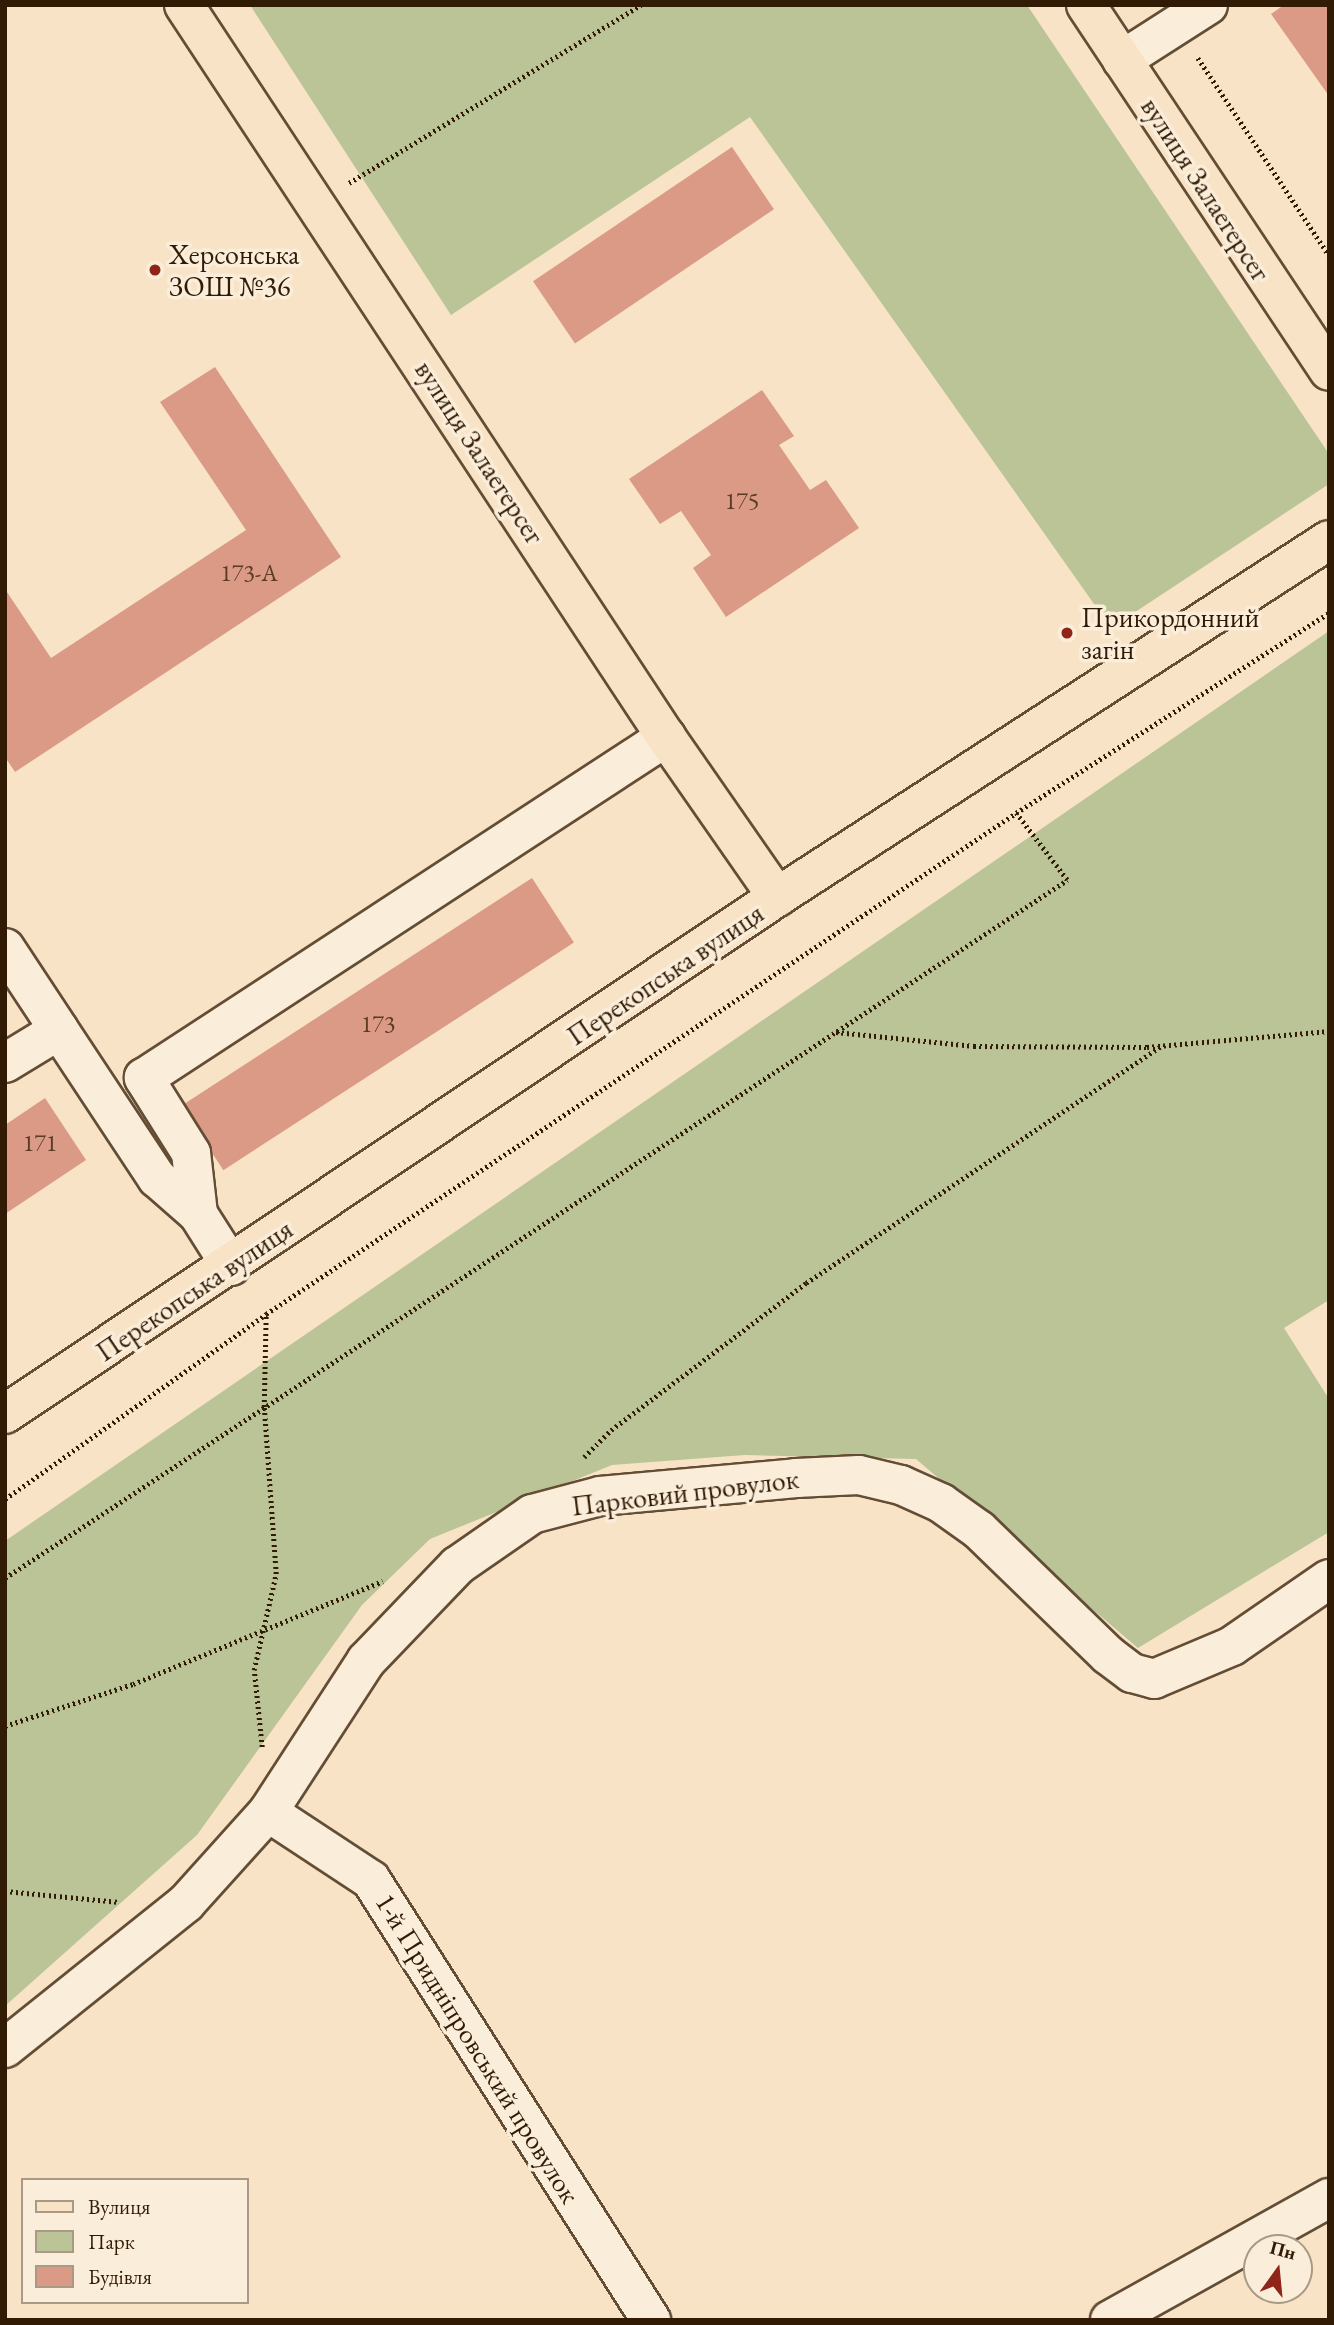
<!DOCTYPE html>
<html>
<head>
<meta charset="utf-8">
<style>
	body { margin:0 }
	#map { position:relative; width:1334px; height:2325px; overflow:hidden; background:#f8e3c6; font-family:"EB Garamond",serif }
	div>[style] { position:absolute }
	.green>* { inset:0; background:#bac497 }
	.building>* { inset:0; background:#da9a85; transform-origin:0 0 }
	.path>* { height:4.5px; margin-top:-2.25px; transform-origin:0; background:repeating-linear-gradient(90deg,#311b05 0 2px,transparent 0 5.5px) }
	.roads { filter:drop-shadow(2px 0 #634d35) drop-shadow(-2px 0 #634d35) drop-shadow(0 2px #634d35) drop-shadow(0 -2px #634d35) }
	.minor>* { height:38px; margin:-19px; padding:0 19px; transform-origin:19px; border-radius:19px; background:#faedda }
	.major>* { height:38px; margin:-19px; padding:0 19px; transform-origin:19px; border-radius:19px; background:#f8e3c6 }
	.dots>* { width:19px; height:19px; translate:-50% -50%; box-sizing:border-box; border:4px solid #faedda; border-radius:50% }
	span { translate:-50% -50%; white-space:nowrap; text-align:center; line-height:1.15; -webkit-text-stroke:7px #faedda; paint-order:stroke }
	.number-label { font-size:24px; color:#5b3b25 }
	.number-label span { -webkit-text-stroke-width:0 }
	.street-label { font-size:28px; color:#311b05 }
	.poi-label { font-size:28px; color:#311b05 }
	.left { translate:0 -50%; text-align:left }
	.frame { position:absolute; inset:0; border:7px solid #311b05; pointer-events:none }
	.legend { position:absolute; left:21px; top:2178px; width:228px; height:126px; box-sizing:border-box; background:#faedda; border:2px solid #aa9985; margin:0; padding:9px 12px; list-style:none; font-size:21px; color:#311b05 }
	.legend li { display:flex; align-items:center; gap:14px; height:35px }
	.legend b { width:35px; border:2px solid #aa9985 }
	.north { position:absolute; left:1243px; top:2234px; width:70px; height:70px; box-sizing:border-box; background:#faedda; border:2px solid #aa9985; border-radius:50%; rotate:15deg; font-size:19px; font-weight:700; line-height:28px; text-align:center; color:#311b05 }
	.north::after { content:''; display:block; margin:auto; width:24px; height:32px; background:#8f2418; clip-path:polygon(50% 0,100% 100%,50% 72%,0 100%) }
</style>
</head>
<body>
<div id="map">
	<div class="green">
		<div style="clip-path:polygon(250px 5px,1027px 5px,1329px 454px,1329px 484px,1111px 628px,750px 117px,451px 315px)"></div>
		<div style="clip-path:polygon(1329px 631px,1329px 1300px,1284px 1328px,1329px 1399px,1329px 1532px,1138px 1648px,916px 1459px,745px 1455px,612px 1465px,430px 1539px,362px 1605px,197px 1835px,5px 2006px,5px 1541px)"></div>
	</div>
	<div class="building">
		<div style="clip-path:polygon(1284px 5px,1329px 5px,1329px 96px,1271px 14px)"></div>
		<div style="left:732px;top:147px;width:75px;height:240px;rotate:56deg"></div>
		<div style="clip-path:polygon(215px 367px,341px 557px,15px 772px,5px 757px,5px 589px,51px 658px,246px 530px,160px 402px)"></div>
		<div style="clip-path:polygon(762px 390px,794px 436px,779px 445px,810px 490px,826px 480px,859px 528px,726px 617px,693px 568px,711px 555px,681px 511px,660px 524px,629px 479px)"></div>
		<div style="left:532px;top:878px;width:77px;height:418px;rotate:57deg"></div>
		<div style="clip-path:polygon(45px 1098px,86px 1160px,5px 1214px,5px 1125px)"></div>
	</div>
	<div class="path">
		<div style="left:1198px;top:58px;width:237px;rotate:56.4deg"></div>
		<div style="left:349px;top:183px;width:342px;rotate:-31.4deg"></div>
		<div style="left:836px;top:1032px;width:139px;rotate:5.8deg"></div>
		<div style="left:974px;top:1046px;width:173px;rotate:0.3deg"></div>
		<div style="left:1147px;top:1047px;width:183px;rotate:-5deg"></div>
		<div style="left:584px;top:1457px;width:38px;rotate:-45deg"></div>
		<div style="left:611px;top:1430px;width:244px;rotate:-37deg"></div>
		<div style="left:806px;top:1283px;width:427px;rotate:-33.7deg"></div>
		<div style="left:5px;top:1499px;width:320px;rotate:-35.3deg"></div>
		<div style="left:266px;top:1314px;width:902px;rotate:-33.74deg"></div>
		<div style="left:1016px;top:813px;width:371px;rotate:-32.6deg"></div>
		<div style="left:5px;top:1578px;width:1271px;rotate:-33.31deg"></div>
		<div style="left:1067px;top:880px;width:84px;rotate:-127.3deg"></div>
		<div style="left:5px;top:1726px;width:135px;rotate:-18.2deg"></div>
		<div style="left:133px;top:1684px;width:270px;rotate:-22.4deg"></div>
		<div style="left:262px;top:1747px;width:77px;rotate:-95.9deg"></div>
		<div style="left:254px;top:1670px;width:98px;rotate:-77.1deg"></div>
		<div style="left:276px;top:1574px;width:167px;rotate:-94.1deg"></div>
		<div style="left:264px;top:1407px;width:93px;rotate:-88.8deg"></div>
		<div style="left:5px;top:1891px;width:115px;rotate:5.5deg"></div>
	</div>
	<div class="roads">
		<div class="minor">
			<div style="left:1122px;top:60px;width:102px;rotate:-32.6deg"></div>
			<div style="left:5px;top:948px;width:98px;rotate:56.6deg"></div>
			<div style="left:5px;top:1063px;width:63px;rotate:-31.4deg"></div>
			<div style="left:59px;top:1030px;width:178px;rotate:56.5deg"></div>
			<div style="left:157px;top:1178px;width:55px;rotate:41.3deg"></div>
			<div style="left:231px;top:1266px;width:62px;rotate:-122.4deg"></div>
			<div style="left:198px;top:1214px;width:61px;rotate:-96.5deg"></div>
			<div style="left:191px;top:1153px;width:89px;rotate:-122.1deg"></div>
			<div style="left:144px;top:1078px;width:624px;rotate:-33.15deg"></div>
			<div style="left:268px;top:1812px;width:123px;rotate:33.4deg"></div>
			<div style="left:371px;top:1880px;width:522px;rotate:57.53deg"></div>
			<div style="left:5px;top:2048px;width:232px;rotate:-38.7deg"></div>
			<div style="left:186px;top:1903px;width:122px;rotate:-48deg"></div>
			<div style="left:268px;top:1812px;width:180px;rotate:-57deg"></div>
			<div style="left:366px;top:1661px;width:132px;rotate:-46.2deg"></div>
			<div style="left:457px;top:1566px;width:91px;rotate:-34.7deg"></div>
			<div style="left:532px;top:1514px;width:70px;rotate:-14.8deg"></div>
			<div style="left:600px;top:1496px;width:197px;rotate:-5.2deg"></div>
			<div style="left:796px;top:1478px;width:63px;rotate:-2.7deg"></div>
			<div style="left:859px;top:1475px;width:43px;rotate:13.4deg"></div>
			<div style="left:901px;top:1485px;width:44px;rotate:24.2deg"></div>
			<div style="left:941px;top:1503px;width:47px;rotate:35.4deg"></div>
			<div style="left:979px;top:1530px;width:180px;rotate:44.1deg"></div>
			<div style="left:1108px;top:1655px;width:30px;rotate:37deg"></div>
			<div style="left:1132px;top:1673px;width:23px;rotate:15deg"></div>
			<div style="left:1154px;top:1679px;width:85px;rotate:-22.9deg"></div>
			<div style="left:1232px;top:1646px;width:118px;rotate:-34.6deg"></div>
			<div style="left:1110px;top:2320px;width:251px;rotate:-29.1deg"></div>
		</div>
		<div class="major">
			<div style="left:184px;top:5px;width:876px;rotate:56.64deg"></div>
			<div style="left:666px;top:737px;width:195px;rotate:55.2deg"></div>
			<div style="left:1086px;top:5px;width:439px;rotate:56.4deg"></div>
			<div style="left:5px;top:1414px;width:929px;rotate:-33.81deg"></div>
			<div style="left:777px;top:897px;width:657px;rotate:-32.89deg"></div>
		</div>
	</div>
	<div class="dots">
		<div style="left:155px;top:270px;background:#8f2418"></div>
		<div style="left:1067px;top:633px;background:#8f2418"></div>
	</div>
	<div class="number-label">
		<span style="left:742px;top:501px">175</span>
		<span style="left:249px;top:573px">173-А</span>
		<span style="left:378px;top:1024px">173</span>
		<span style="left:40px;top:1143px">171</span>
	</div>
	<div class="street-label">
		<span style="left:1206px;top:189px;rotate:57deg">вулиця Залаегерсег</span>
		<span style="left:480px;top:452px;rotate:57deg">вулиця Залаегерсег</span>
		<span style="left:665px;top:974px;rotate:-34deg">Перекопська вулиця</span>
		<span style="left:194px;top:1290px;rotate:-34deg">Перекопська вулиця</span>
		<span style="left:685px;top:1492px;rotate:-7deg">Парковий провулок</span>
		<span style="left:478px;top:2048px;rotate:58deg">1-й Придніпровський провулок</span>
	</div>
	<div class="poi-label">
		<span class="left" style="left:169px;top:270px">Херсонська<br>ЗОШ №36</span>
		<span class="left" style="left:1081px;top:633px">Прикордонний<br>загін</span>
	</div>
	<div class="frame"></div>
	<ul class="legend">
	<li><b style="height:9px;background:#f8e3c6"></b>Вулиця</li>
	<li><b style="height:19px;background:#bac497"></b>Парк</li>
	<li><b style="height:19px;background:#da9a85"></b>Будівля</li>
	</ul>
	<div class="north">Пн</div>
</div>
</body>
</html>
